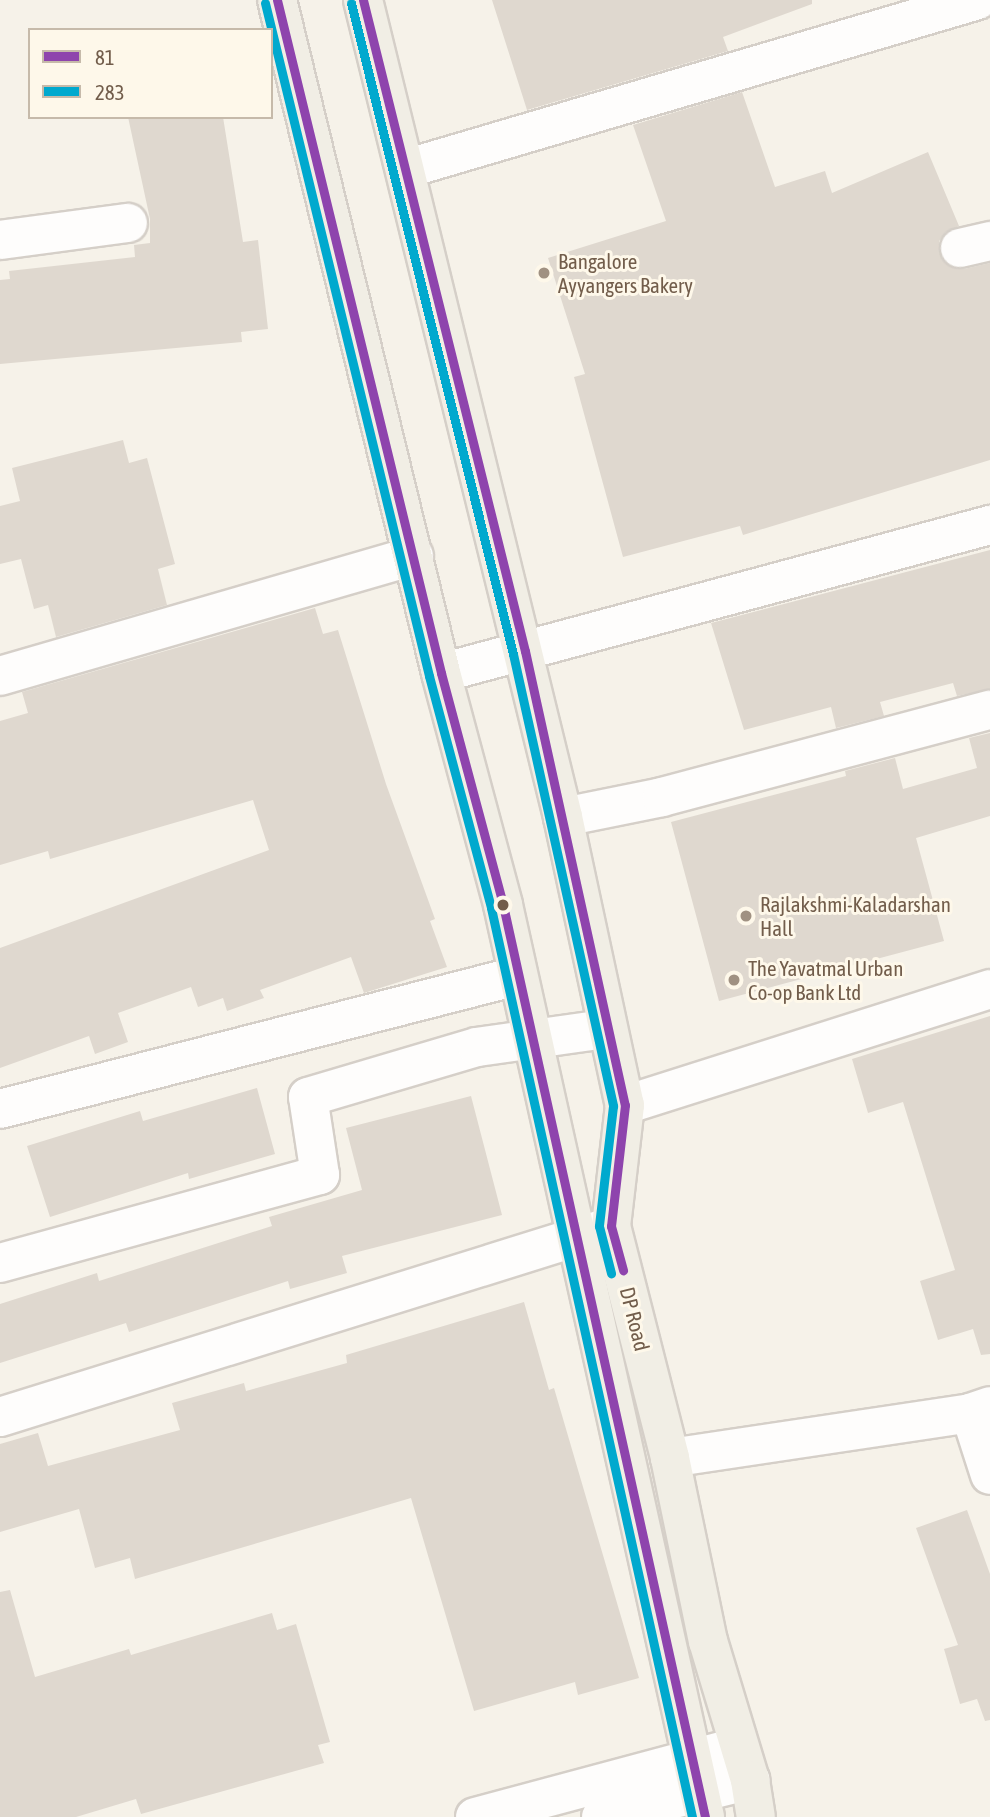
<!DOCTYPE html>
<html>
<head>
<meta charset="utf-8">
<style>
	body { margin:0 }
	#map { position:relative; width:990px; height:1817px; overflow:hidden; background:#f6f2e9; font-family:"Asap Condensed",sans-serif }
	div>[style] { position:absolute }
	.building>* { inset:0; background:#dfd8cf }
	.roads { filter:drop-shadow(2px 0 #d5cfc8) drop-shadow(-2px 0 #d5cfc8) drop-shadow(0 2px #d5cfc8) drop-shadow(0 -2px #d5cfc8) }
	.minor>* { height:38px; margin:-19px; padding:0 19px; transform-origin:19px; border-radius:19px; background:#fefdfc }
	.major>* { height:38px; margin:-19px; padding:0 19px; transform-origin:19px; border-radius:19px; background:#f1eee5 }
	.bus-1>* { height:9px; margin:-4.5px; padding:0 4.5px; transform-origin:4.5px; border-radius:4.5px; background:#8e44ad }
	.bus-2>* { height:9px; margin:-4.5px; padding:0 4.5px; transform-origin:4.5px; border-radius:4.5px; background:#00a9ce }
	.dots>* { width:19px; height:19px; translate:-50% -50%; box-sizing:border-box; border:4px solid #fef8ea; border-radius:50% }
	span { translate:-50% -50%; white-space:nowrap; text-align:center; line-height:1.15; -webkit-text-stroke:6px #fef8ea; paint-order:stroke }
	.poi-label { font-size:21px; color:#725d4b }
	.left { translate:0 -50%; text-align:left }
	.street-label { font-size:21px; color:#725d4b }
	.legend { position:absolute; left:28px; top:28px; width:245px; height:91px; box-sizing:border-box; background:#fef8ea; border:2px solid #c6baaa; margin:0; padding:9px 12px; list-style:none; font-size:21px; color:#725d4b }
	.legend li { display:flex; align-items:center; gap:14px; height:35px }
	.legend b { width:35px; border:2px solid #c6baaa }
</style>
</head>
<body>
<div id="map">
	<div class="building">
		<div style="clip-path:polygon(492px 0,812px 0,812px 4px,723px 37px,728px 51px,527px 110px)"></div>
		<div style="clip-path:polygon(742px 92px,775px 187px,825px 171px,832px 193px,928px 152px,959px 226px,946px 232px,939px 241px,944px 262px,964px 269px,990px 263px,990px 460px,743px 535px,740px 526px,623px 557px,574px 377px,585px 374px,548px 258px,666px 221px,633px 125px)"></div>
		<div style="clip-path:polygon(128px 117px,223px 117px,243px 242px,258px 240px,268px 329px,241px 332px,242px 342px,0 364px,0 280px,10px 279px,9px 271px,135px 257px,134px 245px,150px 243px,150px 219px)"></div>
		<div style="clip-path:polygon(123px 440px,129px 463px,147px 458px,175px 564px,158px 569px,167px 605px,56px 637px,48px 605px,34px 609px,21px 559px,0 564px,0 506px,20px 501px,12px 468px)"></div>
		<div style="clip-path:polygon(990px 550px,990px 689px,957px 696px,953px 683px,880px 702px,884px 716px,836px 728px,831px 707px,744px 730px,711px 623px)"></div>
		<div style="clip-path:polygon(315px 608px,323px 634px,338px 630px,386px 784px,435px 919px,430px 921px,447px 967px,364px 993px,351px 957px,260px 990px,264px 998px,227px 1011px,223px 998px,198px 1007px,191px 987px,118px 1013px,128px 1042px,95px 1054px,89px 1036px,0 1068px,0 948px,269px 850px,253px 800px,50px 859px,48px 851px,0 865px,0 721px,28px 713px,22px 692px)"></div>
		<div style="clip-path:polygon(990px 733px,990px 816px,916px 838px,944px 941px,719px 1001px,671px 822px,846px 776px,845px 771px,895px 758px,903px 789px,977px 768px,969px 738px)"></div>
		<div style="clip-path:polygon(990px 1016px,990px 1354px,981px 1355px,973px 1329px,938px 1340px,920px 1281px,955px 1270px,903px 1102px,868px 1113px,852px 1059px)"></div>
		<div style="clip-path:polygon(257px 1088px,275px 1154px,189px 1179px,188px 1173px,50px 1217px,27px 1146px,140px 1111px,143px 1121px)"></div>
		<div style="clip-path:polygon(471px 1096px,502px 1215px,342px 1256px,347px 1273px,290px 1289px,288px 1281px,129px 1332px,126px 1323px,0 1363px,0 1304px,97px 1273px,99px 1281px,272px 1226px,269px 1217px,362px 1190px,346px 1128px)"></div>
		<div style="clip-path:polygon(524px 1302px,549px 1390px,554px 1388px,639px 1678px,578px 1695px,575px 1682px,474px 1711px,411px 1498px,135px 1579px,130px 1558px,95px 1568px,79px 1509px,0 1532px,0 1444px,38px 1433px,48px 1466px,180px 1430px,172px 1403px,244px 1383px,246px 1391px,347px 1363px,346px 1355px)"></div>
		<div style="clip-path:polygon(967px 1510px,990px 1574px,990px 1720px,985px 1721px,977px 1699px,960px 1704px,944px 1649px,958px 1645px,916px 1528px)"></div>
		<div style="clip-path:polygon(10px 1590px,35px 1677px,129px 1649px,131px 1655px,272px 1613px,277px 1630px,296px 1624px,330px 1742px,318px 1745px,324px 1763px,141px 1814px,136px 1799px,76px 1817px,0 1817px,0 1592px)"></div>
	</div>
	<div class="roads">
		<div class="minor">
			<div style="left:405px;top:169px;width:597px;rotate:-16.43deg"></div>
			<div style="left:0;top:240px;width:129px;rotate:-7.6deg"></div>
			<div style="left:960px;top:248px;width:31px;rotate:-13deg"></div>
			<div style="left:441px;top:673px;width:569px;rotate:-15.09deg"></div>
			<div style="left:0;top:676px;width:431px;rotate:-16.2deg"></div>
			<div style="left:563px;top:817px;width:101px;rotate:-11.4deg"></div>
			<div style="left:662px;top:797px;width:339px;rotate:-14.9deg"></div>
			<div style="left:625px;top:1105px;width:383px;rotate:-17.6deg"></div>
			<div style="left:0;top:1109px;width:534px;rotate:-14.43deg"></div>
			<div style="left:0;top:1263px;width:332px;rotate:-15.4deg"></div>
			<div style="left:320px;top:1175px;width:79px;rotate:-98.7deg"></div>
			<div style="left:308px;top:1097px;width:176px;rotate:-16.5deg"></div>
			<div style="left:477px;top:1047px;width:129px;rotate:-8deg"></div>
			<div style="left:970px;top:1413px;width:65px;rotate:72.1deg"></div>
			<div style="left:0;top:1417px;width:638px;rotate:-17.33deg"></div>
			<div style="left:670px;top:1458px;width:303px;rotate:-8.5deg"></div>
			<div style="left:970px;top:1413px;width:21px;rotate:-19deg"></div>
			<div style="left:475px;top:1817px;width:271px;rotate:-15deg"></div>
			<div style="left:601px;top:1817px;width:154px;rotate:-13.9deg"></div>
		</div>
		<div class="major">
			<div style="left:277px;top:0;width:693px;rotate:76.3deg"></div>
			<div style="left:441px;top:673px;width:240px;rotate:75deg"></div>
			<div style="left:503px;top:905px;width:934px;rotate:77.51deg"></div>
			<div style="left:363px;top:0;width:841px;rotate:76.24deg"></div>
			<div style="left:563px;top:817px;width:295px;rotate:77.9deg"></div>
			<div style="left:625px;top:1105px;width:122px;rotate:96.6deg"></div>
			<div style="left:611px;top:1226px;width:239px;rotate:75.7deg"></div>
			<div style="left:670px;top:1458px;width:187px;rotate:78.3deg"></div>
			<div style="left:708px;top:1641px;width:145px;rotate:73.2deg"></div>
			<div style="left:750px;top:1780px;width:37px;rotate:81deg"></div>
		</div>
	</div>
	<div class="bus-1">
		<div style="left:277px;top:0;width:693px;rotate:76.3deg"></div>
		<div style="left:441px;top:673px;width:240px;rotate:75deg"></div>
		<div style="left:503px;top:905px;width:934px;rotate:77.51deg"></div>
		<div style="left:363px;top:0;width:671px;rotate:76.03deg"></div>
		<div style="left:525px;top:651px;width:465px;rotate:77.6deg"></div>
		<div style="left:625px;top:1105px;width:122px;rotate:96.6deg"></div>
		<div style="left:611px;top:1226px;width:46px;rotate:74.7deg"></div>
	</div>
	<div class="bus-2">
		<div style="left:265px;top:3px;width:693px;rotate:76.3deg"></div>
		<div style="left:429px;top:676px;width:240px;rotate:75deg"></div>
		<div style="left:491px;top:908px;width:931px;rotate:77.53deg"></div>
		<div style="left:351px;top:3px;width:671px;rotate:76.03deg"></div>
		<div style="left:513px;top:654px;width:463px;rotate:77.5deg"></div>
		<div style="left:613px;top:1106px;width:121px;rotate:96.7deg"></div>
		<div style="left:599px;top:1226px;width:49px;rotate:75.7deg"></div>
	</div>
	<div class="dots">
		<div style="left:544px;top:273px;background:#a09182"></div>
		<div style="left:503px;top:905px;background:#725d4b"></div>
		<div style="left:746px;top:916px;background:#a09182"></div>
		<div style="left:734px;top:980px;background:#a09182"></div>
	</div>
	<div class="poi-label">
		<span class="left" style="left:558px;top:273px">Bangalore<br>Ayyangers Bakery</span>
		<span class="left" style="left:760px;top:916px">Rajlakshmi-Kaladarshan<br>Hall</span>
		<span class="left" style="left:748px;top:980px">The Yavatmal Urban<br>Co-op Bank Ltd</span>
	</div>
	<div class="street-label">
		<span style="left:635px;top:1319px;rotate:76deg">DP Road</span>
	</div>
	<ul class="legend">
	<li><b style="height:9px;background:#8e44ad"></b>81</li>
	<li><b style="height:9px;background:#00a9ce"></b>283</li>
	</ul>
</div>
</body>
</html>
